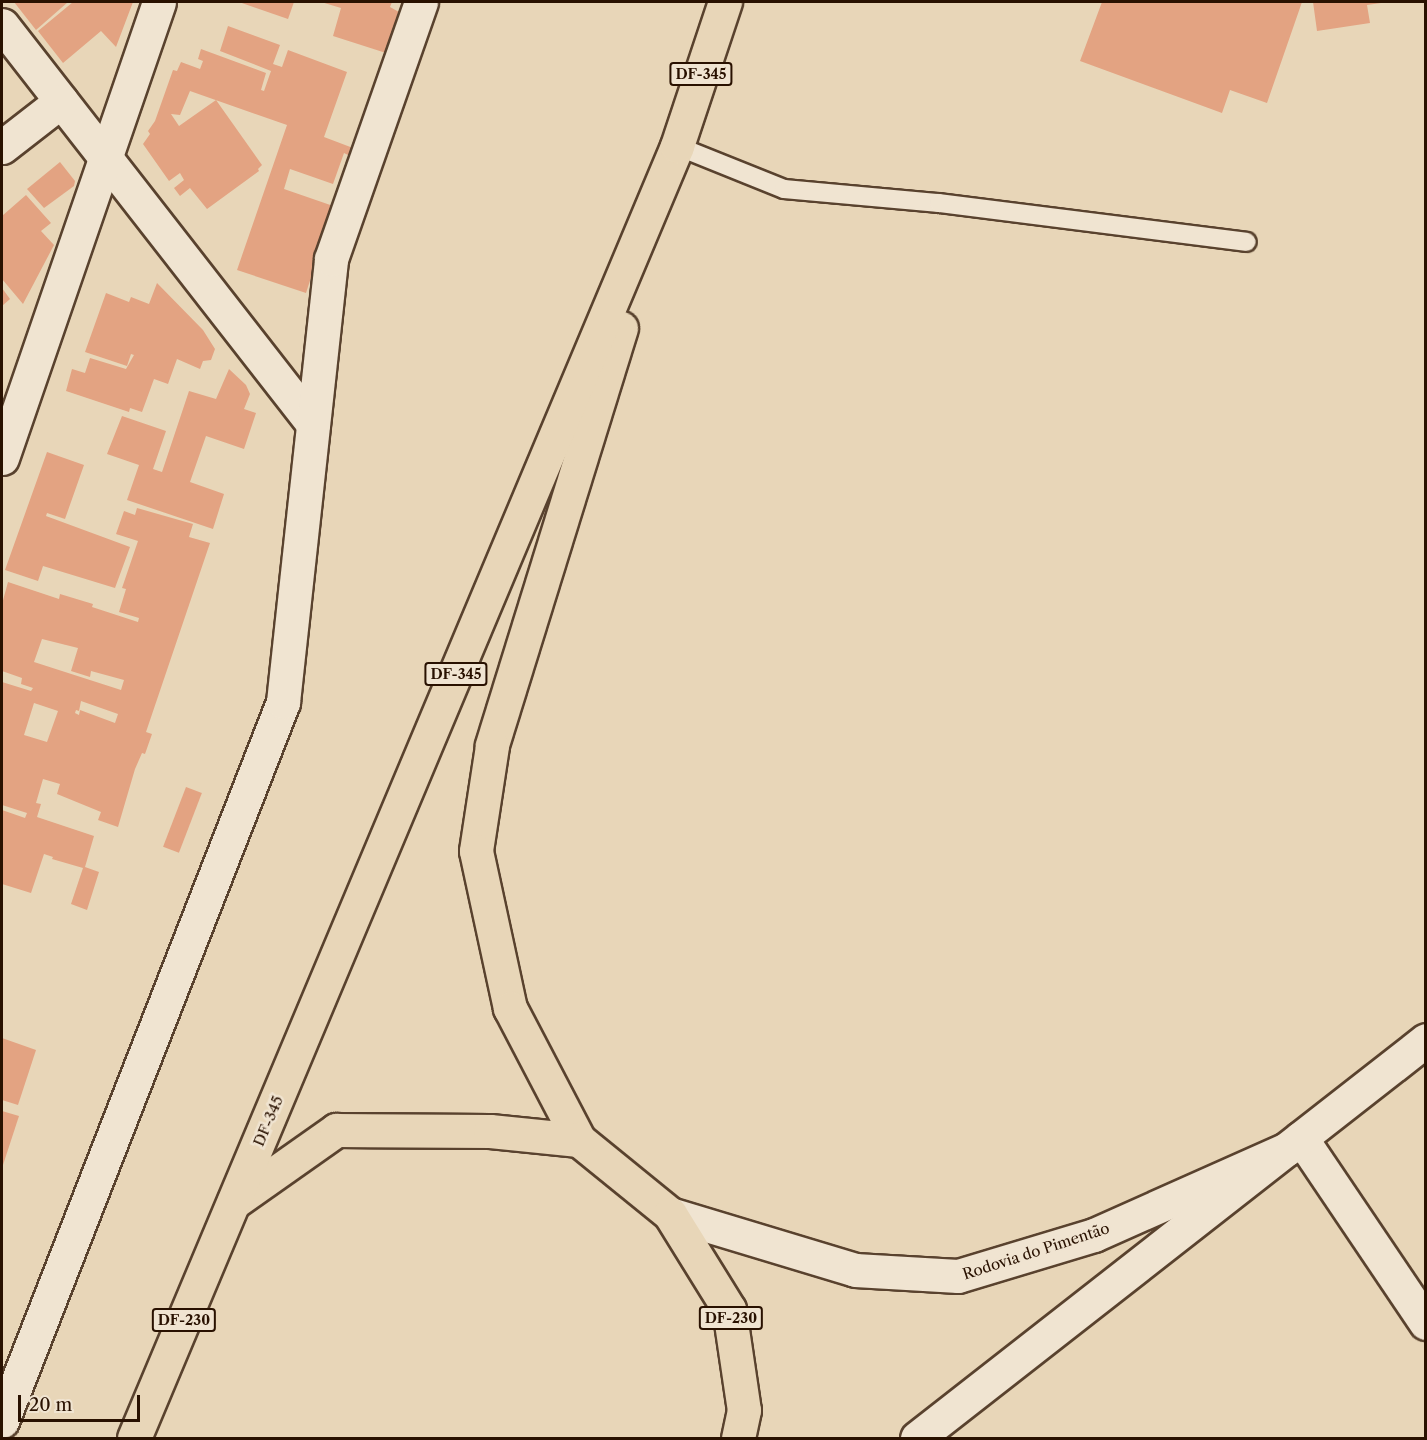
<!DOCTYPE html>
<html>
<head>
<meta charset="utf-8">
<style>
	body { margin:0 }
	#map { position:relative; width:1427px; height:1440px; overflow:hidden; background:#e8d6b8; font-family:"Libre Caslon Text",serif }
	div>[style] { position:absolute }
	.building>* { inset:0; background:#e3a382; transform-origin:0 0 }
	.roads { filter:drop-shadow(2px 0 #59422e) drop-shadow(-2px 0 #59422e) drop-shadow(0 2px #59422e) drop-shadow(0 -2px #59422e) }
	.service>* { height:18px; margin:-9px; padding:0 9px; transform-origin:9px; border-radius:9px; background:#f0e4d1 }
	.minor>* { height:33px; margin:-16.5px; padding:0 16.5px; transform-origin:16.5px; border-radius:16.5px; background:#f0e4d1 }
	.secondary>* { height:33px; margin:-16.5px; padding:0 16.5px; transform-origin:16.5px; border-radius:16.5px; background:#f0e4d1 }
	.primary>* { height:33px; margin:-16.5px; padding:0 16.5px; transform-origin:16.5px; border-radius:16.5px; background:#e8d6b8 }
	span { translate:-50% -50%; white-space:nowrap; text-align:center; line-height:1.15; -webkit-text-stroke:5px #f0e4d1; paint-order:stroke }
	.shield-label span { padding:2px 4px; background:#f0e4d1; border:2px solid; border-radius:4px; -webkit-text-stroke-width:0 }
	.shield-label { font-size:14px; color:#291100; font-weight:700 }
	.street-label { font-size:15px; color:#291100 }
	.frame { position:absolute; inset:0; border:3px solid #291100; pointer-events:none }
	.scale { position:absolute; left:18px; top:1395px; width:122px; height:27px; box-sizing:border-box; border:3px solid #291100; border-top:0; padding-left:8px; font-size:18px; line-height:21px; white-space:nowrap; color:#291100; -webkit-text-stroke:4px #f0e4d1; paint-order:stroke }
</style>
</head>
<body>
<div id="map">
	<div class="building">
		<div style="clip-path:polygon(14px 2px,68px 2px,36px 30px)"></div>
		<div style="clip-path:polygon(73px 2px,133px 2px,116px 47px,101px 31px,63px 63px,38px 31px)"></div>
		<div style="clip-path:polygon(239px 2px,294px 2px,288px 19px)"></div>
		<div style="clip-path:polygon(321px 2px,392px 2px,390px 7px,399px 12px,386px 53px,333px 36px,341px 8px)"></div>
		<div style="clip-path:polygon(1102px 2px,1302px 2px,1267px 103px,1230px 90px,1222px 113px,1080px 61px)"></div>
		<div style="clip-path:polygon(1313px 2px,1381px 2px,1381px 3px,1367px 5px,1370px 23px,1317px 31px)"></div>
		<div style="clip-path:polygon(228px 26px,280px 45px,273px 64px,282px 67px,288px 50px,347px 72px,324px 137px,353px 148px,350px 156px,344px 153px,333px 184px,290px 169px,284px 189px,339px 208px,317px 259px,306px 293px,237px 270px,287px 125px,190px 91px,180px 115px,171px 114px,179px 126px,216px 100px,262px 165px,258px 169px,259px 171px,207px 209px,190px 188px,180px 196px,174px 188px,184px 180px,180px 173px,169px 181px,143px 144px,150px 134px,148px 131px,155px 121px,173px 70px,177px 71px,181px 62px,200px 69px,203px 61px,198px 59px,201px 49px,266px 73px,261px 90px,264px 91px,271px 71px,220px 51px)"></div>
		<div style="clip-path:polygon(60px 162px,75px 181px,74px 186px,44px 208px,27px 189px)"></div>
		<div style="clip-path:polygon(26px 195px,51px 223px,41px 231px,54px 245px,23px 304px,2px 279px,2px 216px)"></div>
		<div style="clip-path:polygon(157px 283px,203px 330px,215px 349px,211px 360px,203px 361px,200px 369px,177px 359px,168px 384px,154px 379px,142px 412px,130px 408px,129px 412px,66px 391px,72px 369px,85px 373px,90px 358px,126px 369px,134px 355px,131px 354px,127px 366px,85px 352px,106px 293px,129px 302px,131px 297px,149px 304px)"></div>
		<div style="clip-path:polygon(2px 288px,10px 299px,2px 306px)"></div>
		<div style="clip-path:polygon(229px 369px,246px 385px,250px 394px,244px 409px,256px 413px,244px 449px,206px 436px,190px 482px,224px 494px,213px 529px,127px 500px,139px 465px,107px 454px,122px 416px,166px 431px,153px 469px,162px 472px,189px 391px,216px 399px)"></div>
		<div style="clip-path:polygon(47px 452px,84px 465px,65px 519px,47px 513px,46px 516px,130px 547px,115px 588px,43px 566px,38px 581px,5px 570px)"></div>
		<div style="clip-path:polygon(evenodd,137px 508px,193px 524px,189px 537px,210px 543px,146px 732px,152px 734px,145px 754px,142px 753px,135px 769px,118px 827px,98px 820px,101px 812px,57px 794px,60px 784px,43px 779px,36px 803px,41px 804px,37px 817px,94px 836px,85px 867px,99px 872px,87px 910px,71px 904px,83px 868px,52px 859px,53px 857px,44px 854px,31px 893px,2px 884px,2px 810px,25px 818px,27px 813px,2px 805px,2px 682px,31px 691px,33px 688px,21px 684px,22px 678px,2px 671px,2px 604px,8px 582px,59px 599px,60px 594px,93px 604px,92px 607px,138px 622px,139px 618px,119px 612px,126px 589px,122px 588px,138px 541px,116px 534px,124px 511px,135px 515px,137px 508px,42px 639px,78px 648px,71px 671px,90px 677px,91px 671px,124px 680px,121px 690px,34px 662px,42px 639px,137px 508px,81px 701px,118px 714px,115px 723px,80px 710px,79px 715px,75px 713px,76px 710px,79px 711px,81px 701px,137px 508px,34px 703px,58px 711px,47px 742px,24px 735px,34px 703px)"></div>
		<div style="left:186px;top:787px;width:17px;height:64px;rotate:21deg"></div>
		<div style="clip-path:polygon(2px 1038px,36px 1050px,18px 1105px,2px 1100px)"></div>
		<div style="clip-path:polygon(2px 1111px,19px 1116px,2px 1168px)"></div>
	</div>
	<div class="roads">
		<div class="service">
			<div style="left:677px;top:146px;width:115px;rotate:21.9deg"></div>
			<div style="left:784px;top:189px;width:156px;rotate:5.2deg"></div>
			<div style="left:939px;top:203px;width:310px;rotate:7.2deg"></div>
		</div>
		<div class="minor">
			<div style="left:2px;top:25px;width:506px;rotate:52.07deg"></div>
			<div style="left:2px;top:147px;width:75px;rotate:-37.9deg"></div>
			<div style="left:2px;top:458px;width:482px;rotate:-71deg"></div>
			<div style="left:1301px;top:1138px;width:223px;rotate:56deg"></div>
			<div style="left:2px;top:1421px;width:772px;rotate:-68.65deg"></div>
			<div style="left:283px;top:702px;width:446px;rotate:-83.8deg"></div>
			<div style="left:331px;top:259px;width:272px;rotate:-70.7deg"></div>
		</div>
		<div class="secondary">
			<div style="left:670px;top:1214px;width:193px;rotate:16.8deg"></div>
			<div style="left:855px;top:1270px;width:103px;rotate:3.3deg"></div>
			<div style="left:958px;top:1276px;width:142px;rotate:-16.8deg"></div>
			<div style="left:1094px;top:1235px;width:211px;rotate:-24deg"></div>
			<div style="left:917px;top:1438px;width:646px;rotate:-38.02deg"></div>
		</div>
		<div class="primary">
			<div style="left:621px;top:328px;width:437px;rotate:107.2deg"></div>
			<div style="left:492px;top:746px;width:106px;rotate:98.7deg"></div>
			<div style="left:476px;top:851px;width:161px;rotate:77.8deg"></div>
			<div style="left:510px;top:1008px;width:149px;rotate:62.4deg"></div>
			<div style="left:579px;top:1140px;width:117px;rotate:39.1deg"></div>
			<div style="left:670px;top:1214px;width:112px;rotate:58.2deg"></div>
			<div style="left:729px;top:1309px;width:102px;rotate:81.6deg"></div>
			<div style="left:744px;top:1410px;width:29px;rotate:102deg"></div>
			<div style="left:234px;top:1202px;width:125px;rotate:-35.2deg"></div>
			<div style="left:336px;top:1130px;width:154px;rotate:0.4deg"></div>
			<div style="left:490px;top:1131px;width:89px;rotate:5.8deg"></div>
			<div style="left:134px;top:1438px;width:1401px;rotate:-67.2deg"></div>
			<div style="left:677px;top:146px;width:152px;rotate:-71.6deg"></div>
		</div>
	</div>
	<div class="shield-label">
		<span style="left:701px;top:74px">DF-345</span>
		<span style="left:456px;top:674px">DF-345</span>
		<span style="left:731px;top:1318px">DF-230</span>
		<span style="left:184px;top:1320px">DF-230</span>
	</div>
	<div class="street-label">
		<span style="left:268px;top:1121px;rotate:-67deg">DF-345</span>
		<span style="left:1036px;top:1251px;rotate:-18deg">Rodovia do Pimentão</span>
	</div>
	<div class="frame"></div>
	<div class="scale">20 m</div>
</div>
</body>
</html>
